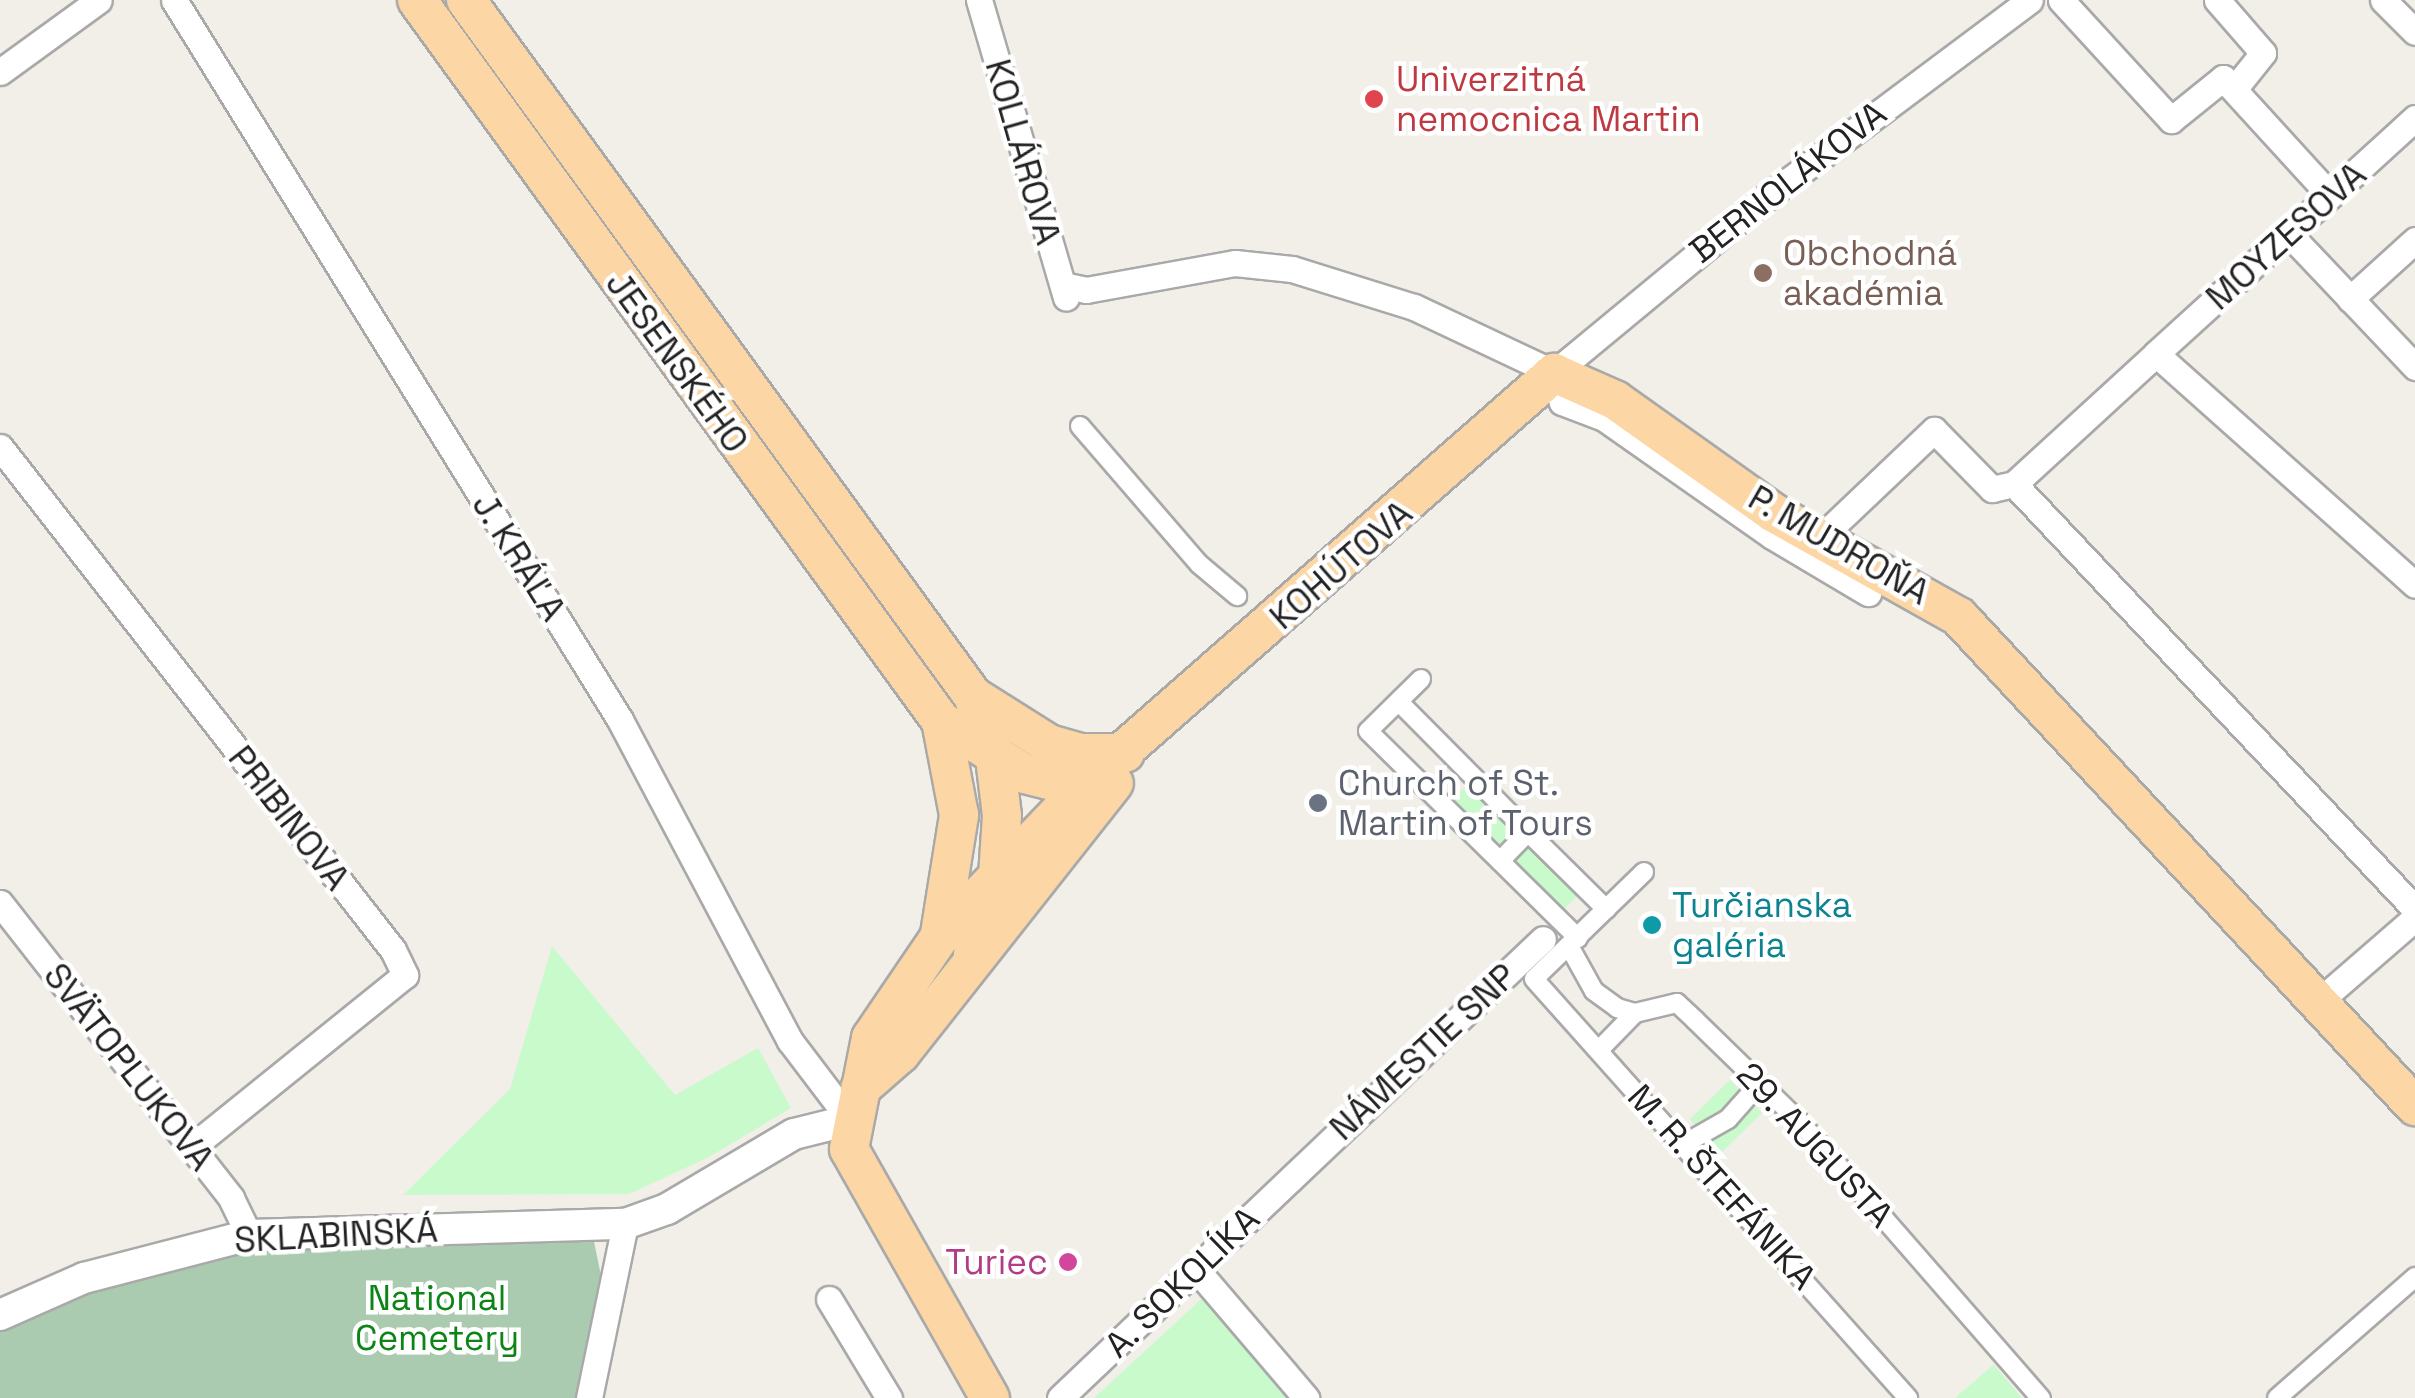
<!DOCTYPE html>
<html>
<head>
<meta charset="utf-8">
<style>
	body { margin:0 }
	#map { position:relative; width:2415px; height:1398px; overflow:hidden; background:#f2efe9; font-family:"Space Grotesk",sans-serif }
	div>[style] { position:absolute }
	.cemetery>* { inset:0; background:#aacbaf }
	.park>* { inset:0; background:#c8facc; transform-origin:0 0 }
	.roads { filter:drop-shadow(2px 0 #a9a9a9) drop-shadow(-2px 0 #a9a9a9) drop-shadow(0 2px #a9a9a9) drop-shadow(0 -2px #a9a9a9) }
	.pedestrian>* { height:18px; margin:-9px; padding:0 9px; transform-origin:9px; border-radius:9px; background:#fff }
	.minor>* { height:25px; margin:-12.5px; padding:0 12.5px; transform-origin:12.5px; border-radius:12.5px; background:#fff }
	.tertiary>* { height:30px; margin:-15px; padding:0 15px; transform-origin:15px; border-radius:15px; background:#fff }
	.primary>* { height:38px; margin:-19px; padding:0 19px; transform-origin:19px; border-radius:19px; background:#fcd6a4 }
	.dots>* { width:28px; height:28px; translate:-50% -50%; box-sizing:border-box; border:5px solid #fff; border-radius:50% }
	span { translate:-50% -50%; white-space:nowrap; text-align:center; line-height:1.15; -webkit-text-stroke:9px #fff; paint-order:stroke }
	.health-label { font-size:35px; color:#be3a42 }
	.left { translate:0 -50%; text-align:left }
	.street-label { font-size:35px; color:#222 }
	.education-label { font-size:35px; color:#785e54 }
	.worship-label { font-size:35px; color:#5b616d }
	.culture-label { font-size:35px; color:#0d838f }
	.hotel-label { font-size:35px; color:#b23c85 }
	.right { translate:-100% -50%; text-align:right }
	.park-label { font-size:35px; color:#0c8416 }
</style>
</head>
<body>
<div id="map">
	<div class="cemetery">
		<div style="clip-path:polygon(593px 1237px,603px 1285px,577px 1398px,0 1398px,0 1330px,81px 1289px,248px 1247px)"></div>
	</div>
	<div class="park">
		<div style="left:1468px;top:783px;width:66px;height:25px;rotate:44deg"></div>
		<div style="left:1531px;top:844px;width:69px;height:25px;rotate:44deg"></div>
		<div style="clip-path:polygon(552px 946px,675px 1095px,758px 1048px,791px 1108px,709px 1157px,629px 1194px,403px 1195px,510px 1089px)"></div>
		<div style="left:1730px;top:1080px;width:46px;height:56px;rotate:46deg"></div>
		<div style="clip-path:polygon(1210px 1291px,1300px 1398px,1094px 1398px)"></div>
		<div style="clip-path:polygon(1994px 1365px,2022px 1398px,1955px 1398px,1993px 1365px)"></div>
	</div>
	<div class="roads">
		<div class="pedestrian">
			<div style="left:1080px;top:426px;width:182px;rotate:49.2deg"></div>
			<div style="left:1199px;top:564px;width:50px;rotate:40.1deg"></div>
			<div style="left:1421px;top:679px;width:74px;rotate:135.5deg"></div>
			<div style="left:1368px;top:731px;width:295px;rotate:44.6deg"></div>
			<div style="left:1399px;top:702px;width:183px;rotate:45.2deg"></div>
			<div style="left:1500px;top:861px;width:40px;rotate:-46deg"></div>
			<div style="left:1528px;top:832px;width:110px;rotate:44.6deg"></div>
			<div style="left:1644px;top:872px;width:153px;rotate:135.8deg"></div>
			<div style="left:1534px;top:979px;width:562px;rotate:48.25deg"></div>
			<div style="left:1569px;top:946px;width:51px;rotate:60.9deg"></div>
			<div style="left:1594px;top:991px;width:29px;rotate:36deg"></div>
			<div style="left:1617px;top:1008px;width:19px;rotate:16deg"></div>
			<div style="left:1635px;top:1013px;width:43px;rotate:-13.4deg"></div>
			<div style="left:1677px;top:1003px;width:25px;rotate:43deg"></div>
			<div style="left:1695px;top:1020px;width:145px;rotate:44.2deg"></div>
			<div style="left:1799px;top:1121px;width:368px;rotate:48.9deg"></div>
			<div style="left:1599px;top:1050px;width:52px;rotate:-45.8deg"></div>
			<div style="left:1684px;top:1144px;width:51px;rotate:-29.6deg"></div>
			<div style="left:1728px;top:1119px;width:48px;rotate:-48.4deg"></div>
			<div style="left:2277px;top:1398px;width:184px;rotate:-41.2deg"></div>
		</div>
		<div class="minor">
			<div style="left:174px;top:0;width:847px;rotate:58.22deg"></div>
			<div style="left:620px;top:720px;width:363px;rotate:62.1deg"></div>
			<div style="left:790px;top:1041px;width:99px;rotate:52.8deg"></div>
			<div style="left:979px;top:0;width:310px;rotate:73.7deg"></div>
			<div style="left:2061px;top:0;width:163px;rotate:47.5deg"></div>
			<div style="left:2171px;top:120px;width:67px;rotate:-38.9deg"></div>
			<div style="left:2223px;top:78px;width:159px;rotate:47.6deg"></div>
			<div style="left:2217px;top:0;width:70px;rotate:49deg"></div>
			<div style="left:2263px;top:53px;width:45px;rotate:128.7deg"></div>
			<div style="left:2383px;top:0;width:45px;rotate:45deg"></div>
			<div style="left:0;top:72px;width:122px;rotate:-36deg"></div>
			<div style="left:2415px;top:118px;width:350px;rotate:137.7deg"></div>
			<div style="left:2156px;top:354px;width:347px;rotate:41.7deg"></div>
			<div style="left:2288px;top:233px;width:185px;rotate:46.5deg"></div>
			<div style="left:1063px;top:285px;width:24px;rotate:12deg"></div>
			<div style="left:1086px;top:290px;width:151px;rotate:-10.3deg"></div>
			<div style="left:1235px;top:263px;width:57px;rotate:6deg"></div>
			<div style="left:1292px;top:269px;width:128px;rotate:17.3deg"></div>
			<div style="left:1414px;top:307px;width:155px;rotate:25.2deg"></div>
			<div style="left:2350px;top:299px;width:88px;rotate:-42.2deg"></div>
			<div style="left:1554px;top:373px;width:278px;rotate:-39.6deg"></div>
			<div style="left:1768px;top:196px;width:327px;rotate:-36.8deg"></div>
			<div style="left:1554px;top:373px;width:30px;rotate:75deg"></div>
			<div style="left:1562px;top:402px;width:45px;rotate:20.9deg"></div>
			<div style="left:1604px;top:418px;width:205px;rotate:35.1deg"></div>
			<div style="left:1772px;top:536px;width:112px;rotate:30.7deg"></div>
			<div style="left:0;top:447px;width:638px;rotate:52deg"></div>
			<div style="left:393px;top:950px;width:28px;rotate:64deg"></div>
			<div style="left:405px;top:975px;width:274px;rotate:141.1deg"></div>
			<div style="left:2014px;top:484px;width:584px;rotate:46.66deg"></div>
			<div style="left:1818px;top:540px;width:160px;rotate:-43.5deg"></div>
			<div style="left:1934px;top:430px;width:83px;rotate:45.5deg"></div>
			<div style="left:1992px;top:489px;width:23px;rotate:-13deg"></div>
			<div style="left:2014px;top:484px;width:193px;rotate:-42.5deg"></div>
			<div style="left:0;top:903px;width:375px;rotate:51.9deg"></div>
			<div style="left:231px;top:1198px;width:41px;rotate:64.1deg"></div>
			<div style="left:2318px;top:1002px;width:128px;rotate:-40.9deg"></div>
			<div style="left:1196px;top:1269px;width:170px;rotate:49.5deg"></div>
			<div style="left:829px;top:1299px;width:116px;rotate:58.8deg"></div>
			<div style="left:589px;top:1398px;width:178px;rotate:-78.3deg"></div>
			<div style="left:1060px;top:1398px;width:666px;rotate:-43.54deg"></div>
		</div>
		<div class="tertiary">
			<div style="left:0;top:1315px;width:92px;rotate:-23.8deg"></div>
			<div style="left:84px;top:1278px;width:171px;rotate:-14.6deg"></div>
			<div style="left:249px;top:1235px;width:376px;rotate:-1.7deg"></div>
			<div style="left:625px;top:1224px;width:45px;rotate:-19.7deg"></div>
			<div style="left:667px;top:1209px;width:147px;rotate:-30.6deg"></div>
			<div style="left:794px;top:1134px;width:58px;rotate:-14deg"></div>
		</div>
		<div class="primary">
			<div style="left:417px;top:0;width:891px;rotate:53.99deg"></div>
			<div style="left:941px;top:721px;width:99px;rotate:32.2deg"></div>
			<div style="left:1025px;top:774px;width:40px;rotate:14.4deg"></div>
			<div style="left:1064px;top:784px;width:36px;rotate:-6deg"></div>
			<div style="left:466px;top:0;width:861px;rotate:53.93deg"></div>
			<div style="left:973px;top:696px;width:66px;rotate:70.5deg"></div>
			<div style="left:995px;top:758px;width:58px;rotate:83.1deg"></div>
			<div style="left:1002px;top:816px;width:61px;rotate:93.8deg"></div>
			<div style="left:998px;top:877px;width:81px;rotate:108deg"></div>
			<div style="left:973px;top:696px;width:90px;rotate:32.3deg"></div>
			<div style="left:1049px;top:744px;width:32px;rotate:16deg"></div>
			<div style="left:1080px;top:753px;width:45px"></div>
			<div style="left:940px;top:934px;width:121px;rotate:-80.9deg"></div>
			<div style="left:959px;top:815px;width:96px;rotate:-100.8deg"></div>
			<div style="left:860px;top:1089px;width:53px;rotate:-41.2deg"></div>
			<div style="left:900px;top:1054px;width:345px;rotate:-51.7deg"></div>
			<div style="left:990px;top:1398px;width:286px;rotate:-119.5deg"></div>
			<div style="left:849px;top:1149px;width:113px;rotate:-78.8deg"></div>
			<div style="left:871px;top:1038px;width:121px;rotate:-55.8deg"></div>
			<div style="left:939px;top:938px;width:217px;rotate:-46.3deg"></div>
			<div style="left:1089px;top:781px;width:619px;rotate:-41.26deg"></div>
			<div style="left:1554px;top:373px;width:67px;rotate:23.9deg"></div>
			<div style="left:1615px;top:400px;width:195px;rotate:35.4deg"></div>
			<div style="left:1774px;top:513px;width:212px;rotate:29.3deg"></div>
			<div style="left:1959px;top:617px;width:669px;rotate:47deg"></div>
		</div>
	</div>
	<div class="dots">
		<div style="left:1374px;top:99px;background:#e0444e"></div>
		<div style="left:1763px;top:273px;background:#8d6e63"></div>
		<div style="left:1318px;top:803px;background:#6b7280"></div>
		<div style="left:1652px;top:925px;background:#0f9aa8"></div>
		<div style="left:1068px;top:1262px;background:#d1479c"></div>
	</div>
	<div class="health-label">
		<span class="left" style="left:1396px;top:99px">Univerzitná<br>nemocnica Martin</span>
	</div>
	<div class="street-label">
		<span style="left:1023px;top:152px;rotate:74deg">KOLLÁROVA</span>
		<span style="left:1788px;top:182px;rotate:-38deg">BERNOLÁKOVA</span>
		<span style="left:2286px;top:236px;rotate:-42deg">MOYZESOVA</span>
		<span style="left:677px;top:362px;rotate:54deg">JESENSKÉHO</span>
		<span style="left:1839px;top:545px;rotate:30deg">P. MUDROŇA</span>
		<span style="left:519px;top:557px;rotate:58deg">J. KRÁĽA</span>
		<span style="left:1341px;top:565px;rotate:-41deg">KOHÚTOVA</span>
		<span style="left:289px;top:818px;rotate:52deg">PRIBINOVA</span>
		<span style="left:1423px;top:1052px;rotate:-43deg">NÁMESTIE SNP</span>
		<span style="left:129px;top:1067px;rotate:52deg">SVÄTOPLUKOVA</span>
		<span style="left:1815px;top:1145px;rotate:47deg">29. AUGUSTA</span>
		<span style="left:1722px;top:1187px;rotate:48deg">M. R. ŠTEFÁNIKA</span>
		<span style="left:336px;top:1235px;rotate:-3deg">SKLABINSKÁ</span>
		<span style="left:1182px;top:1282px;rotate:-44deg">A. SOKOLÍKA</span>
	</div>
	<div class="education-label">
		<span class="left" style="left:1783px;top:273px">Obchodná<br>akadémia</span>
	</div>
	<div class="worship-label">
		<span class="left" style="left:1338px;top:803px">Church of St.<br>Martin of Tours</span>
	</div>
	<div class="culture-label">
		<span class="left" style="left:1672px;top:925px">Turčianska<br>galéria</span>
	</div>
	<div class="hotel-label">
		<span class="right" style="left:1048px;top:1262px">Turiec</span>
	</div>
	<div class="park-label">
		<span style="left:437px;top:1318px">National<br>Cemetery</span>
	</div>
</div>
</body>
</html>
